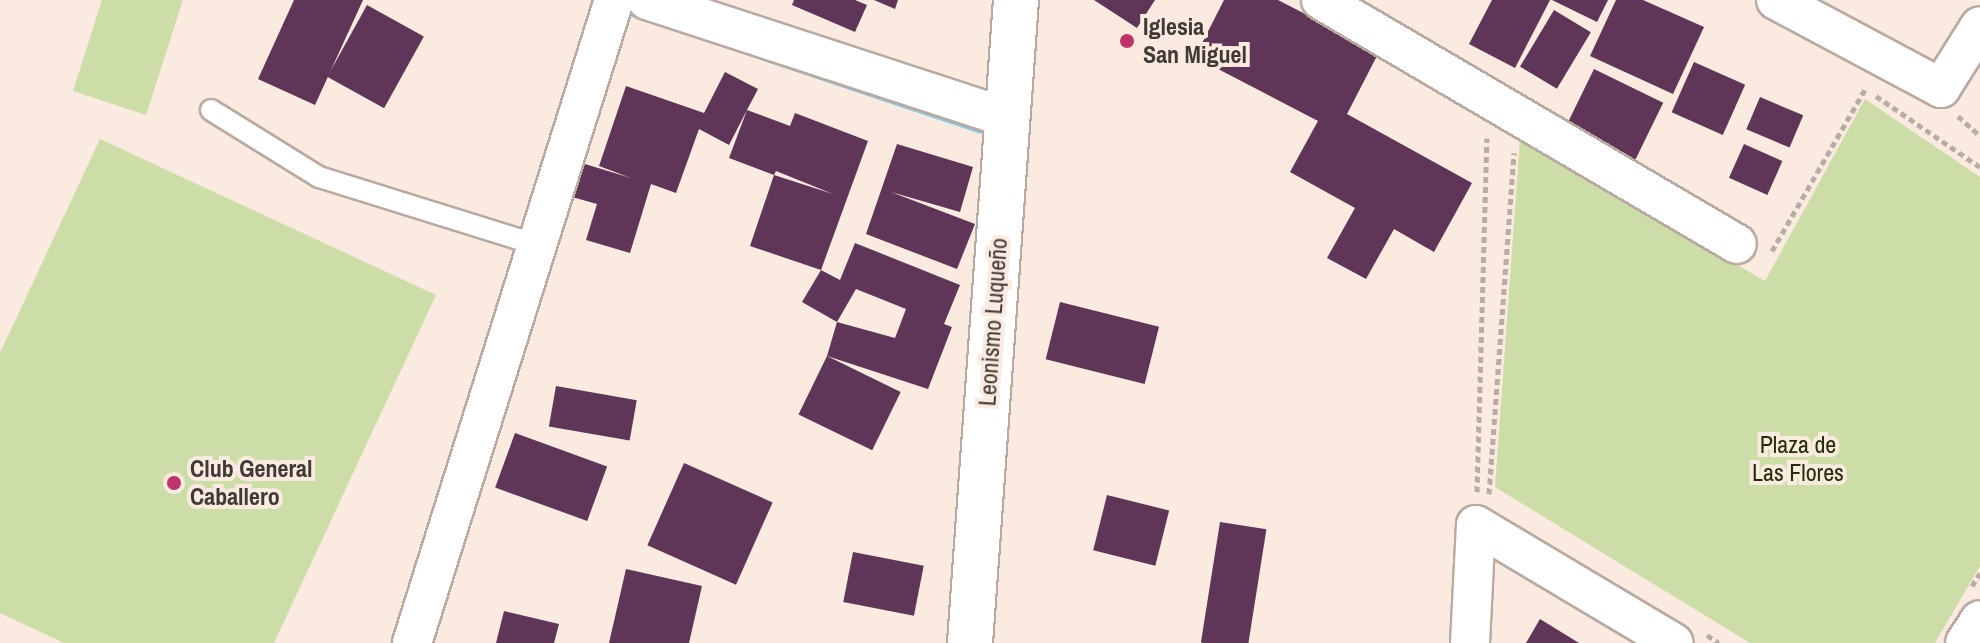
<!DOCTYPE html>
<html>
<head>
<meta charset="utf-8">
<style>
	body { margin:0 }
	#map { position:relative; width:1980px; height:643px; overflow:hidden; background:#faeae0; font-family:"Archivo Narrow",sans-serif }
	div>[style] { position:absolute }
	.green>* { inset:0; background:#ccdda7 }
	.water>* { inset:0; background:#8ac5e4; transform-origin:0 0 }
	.building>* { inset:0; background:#5f3657; transform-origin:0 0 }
	.path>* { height:5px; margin-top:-2.5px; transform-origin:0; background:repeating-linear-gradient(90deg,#b8aca4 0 6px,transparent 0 10px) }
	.roads { filter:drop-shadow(2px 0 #b8aaa0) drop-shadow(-2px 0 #b8aaa0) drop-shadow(0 2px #b8aaa0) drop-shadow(0 -2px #b8aaa0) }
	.service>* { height:20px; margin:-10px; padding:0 10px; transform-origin:10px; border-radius:10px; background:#fff }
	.minor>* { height:38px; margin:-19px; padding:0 19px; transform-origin:19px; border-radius:19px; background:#fff }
	.tertiary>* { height:44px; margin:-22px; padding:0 22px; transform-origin:22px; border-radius:22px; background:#fff }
	.dots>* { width:22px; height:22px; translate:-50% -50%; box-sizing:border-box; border:4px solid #faeae0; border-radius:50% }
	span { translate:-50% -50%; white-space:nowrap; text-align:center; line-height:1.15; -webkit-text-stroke:8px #faeae0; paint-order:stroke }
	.poi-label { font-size:24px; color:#403a36; font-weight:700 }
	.left { translate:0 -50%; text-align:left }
	.street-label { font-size:24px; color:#403a36 }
	.park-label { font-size:24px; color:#232e04 }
</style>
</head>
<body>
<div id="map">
	<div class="green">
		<div style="clip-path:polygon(102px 0,183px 0,146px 115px,73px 91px)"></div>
		<div style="clip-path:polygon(1865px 99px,1980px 177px,1980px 566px,1935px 643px,1750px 643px,1495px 487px,1520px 138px,1765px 281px)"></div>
		<div style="clip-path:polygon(100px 139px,436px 295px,274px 643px,64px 643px,0 613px,0 353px)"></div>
	</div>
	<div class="water">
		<div style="clip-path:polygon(625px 11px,982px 130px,981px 134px,624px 14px)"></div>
		<div style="left:982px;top:137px;width:2px;height:450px"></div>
	</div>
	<div class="building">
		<div style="clip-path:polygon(294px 0,363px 0,315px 105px,258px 79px)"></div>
		<div style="clip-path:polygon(794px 0,855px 0,867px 5px,855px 32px,792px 5px)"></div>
		<div style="clip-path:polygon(874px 0,898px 0,895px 9px)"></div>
		<div style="clip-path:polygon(1094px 0,1155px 0,1137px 28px)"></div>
		<div style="clip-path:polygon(1224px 0,1278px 0,1379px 52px,1347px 114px,1472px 183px,1434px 252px,1394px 229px,1366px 279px,1327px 258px,1355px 208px,1290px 172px,1318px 121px,1195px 57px)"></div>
		<div style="clip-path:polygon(1492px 0,1550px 0,1515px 68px,1469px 44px)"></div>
		<div style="clip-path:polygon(1552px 0,1608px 0,1597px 22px)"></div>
		<div style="clip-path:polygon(1616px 0,1643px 0,1704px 27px,1673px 94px,1590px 56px)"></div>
		<div style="left:367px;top:5px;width:65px;height:82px;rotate:29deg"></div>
		<div style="left:1554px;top:10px;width:43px;height:66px;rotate:31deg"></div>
		<div style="left:1694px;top:62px;width:56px;height:55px;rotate:24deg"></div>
		<div style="left:1594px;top:69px;width:77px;height:68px;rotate:26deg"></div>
		<div style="clip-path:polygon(evenodd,725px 72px,758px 89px,747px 110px,790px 126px,795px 113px,868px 141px,821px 270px,750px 246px,774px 175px,729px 158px,747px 110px,729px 145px,699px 129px,676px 193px,651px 184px,630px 253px,586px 240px,597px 204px,565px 195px,575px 161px,631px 178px,599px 166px,626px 86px,704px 113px,725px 72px,776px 171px,833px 194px,774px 175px,776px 171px)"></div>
		<div style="left:1760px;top:97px;width:47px;height:35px;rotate:23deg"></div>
		<div style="clip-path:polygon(897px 144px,973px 167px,960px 212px,891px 192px,975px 224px,957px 269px,866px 234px)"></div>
		<div style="left:1744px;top:144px;width:42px;height:37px;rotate:24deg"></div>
		<div style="clip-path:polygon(855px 243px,960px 285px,944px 324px,952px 327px,928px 389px,827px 356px,837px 322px,895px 338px,906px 309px,856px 289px,837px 322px,802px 302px,821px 270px,840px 280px)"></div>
		<div style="left:1060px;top:302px;width:102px;height:59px;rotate:14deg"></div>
		<div style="left:827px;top:356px;width:82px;height:65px;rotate:26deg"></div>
		<div style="left:556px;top:386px;width:82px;height:41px;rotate:10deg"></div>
		<div style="left:515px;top:433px;width:98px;height:58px;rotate:20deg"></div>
		<div style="left:684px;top:463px;width:97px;height:90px;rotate:24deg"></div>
		<div style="left:1107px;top:495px;width:64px;height:57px;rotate:14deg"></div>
		<div style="left:1220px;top:522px;width:47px;height:122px;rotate:9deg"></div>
		<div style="left:853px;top:552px;width:72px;height:51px;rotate:11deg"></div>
		<div style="clip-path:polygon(626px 569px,702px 586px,689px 643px,609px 643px)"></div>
		<div style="clip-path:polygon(504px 611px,559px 624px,554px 643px,496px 643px)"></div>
		<div style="clip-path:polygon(1540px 619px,1579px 643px,1526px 643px)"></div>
	</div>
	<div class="path">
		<div style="left:1876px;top:96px;width:126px;rotate:34.3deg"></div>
		<div style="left:1958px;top:116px;width:30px;rotate:42deg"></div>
		<div style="left:1772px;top:251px;width:187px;rotate:-60.1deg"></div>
		<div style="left:1477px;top:492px;width:354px;rotate:-88.4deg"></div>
		<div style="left:1489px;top:494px;width:342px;rotate:-85.8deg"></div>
		<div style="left:1972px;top:586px;width:15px;rotate:-58deg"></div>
		<div style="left:1707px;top:635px;width:14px;rotate:34deg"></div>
	</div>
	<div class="roads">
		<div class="service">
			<div style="left:211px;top:110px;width:127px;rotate:31.8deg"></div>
			<div style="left:319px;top:177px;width:228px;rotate:17.3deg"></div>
		</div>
		<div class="minor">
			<div style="left:647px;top:0;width:378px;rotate:18.1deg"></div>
			<div style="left:1321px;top:0;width:482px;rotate:30.4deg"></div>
			<div style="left:1776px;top:0;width:187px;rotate:28.1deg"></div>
			<div style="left:1941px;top:88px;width:73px;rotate:-57.8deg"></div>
			<div style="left:412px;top:643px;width:674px;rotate:-72.56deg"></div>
			<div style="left:1470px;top:643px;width:118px;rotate:-87.1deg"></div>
			<div style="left:1476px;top:525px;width:230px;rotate:30.8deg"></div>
			<div style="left:1965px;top:643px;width:27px;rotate:-57deg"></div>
		</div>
		<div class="tertiary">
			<div style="left:970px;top:643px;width:645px;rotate:-85.91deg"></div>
		</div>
	</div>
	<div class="dots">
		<div style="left:1127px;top:41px;background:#be3369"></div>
		<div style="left:174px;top:483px;background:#be3369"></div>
	</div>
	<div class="poi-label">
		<span class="left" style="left:1143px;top:41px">Iglesia<br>San Miguel</span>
		<span class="left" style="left:190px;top:483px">Club General<br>Caballero</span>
	</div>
	<div class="street-label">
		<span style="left:993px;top:322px;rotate:-86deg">Leonismo Luqueño</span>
	</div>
	<div class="park-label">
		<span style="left:1798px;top:459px">Plaza de<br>Las Flores</span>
	</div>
</div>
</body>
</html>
